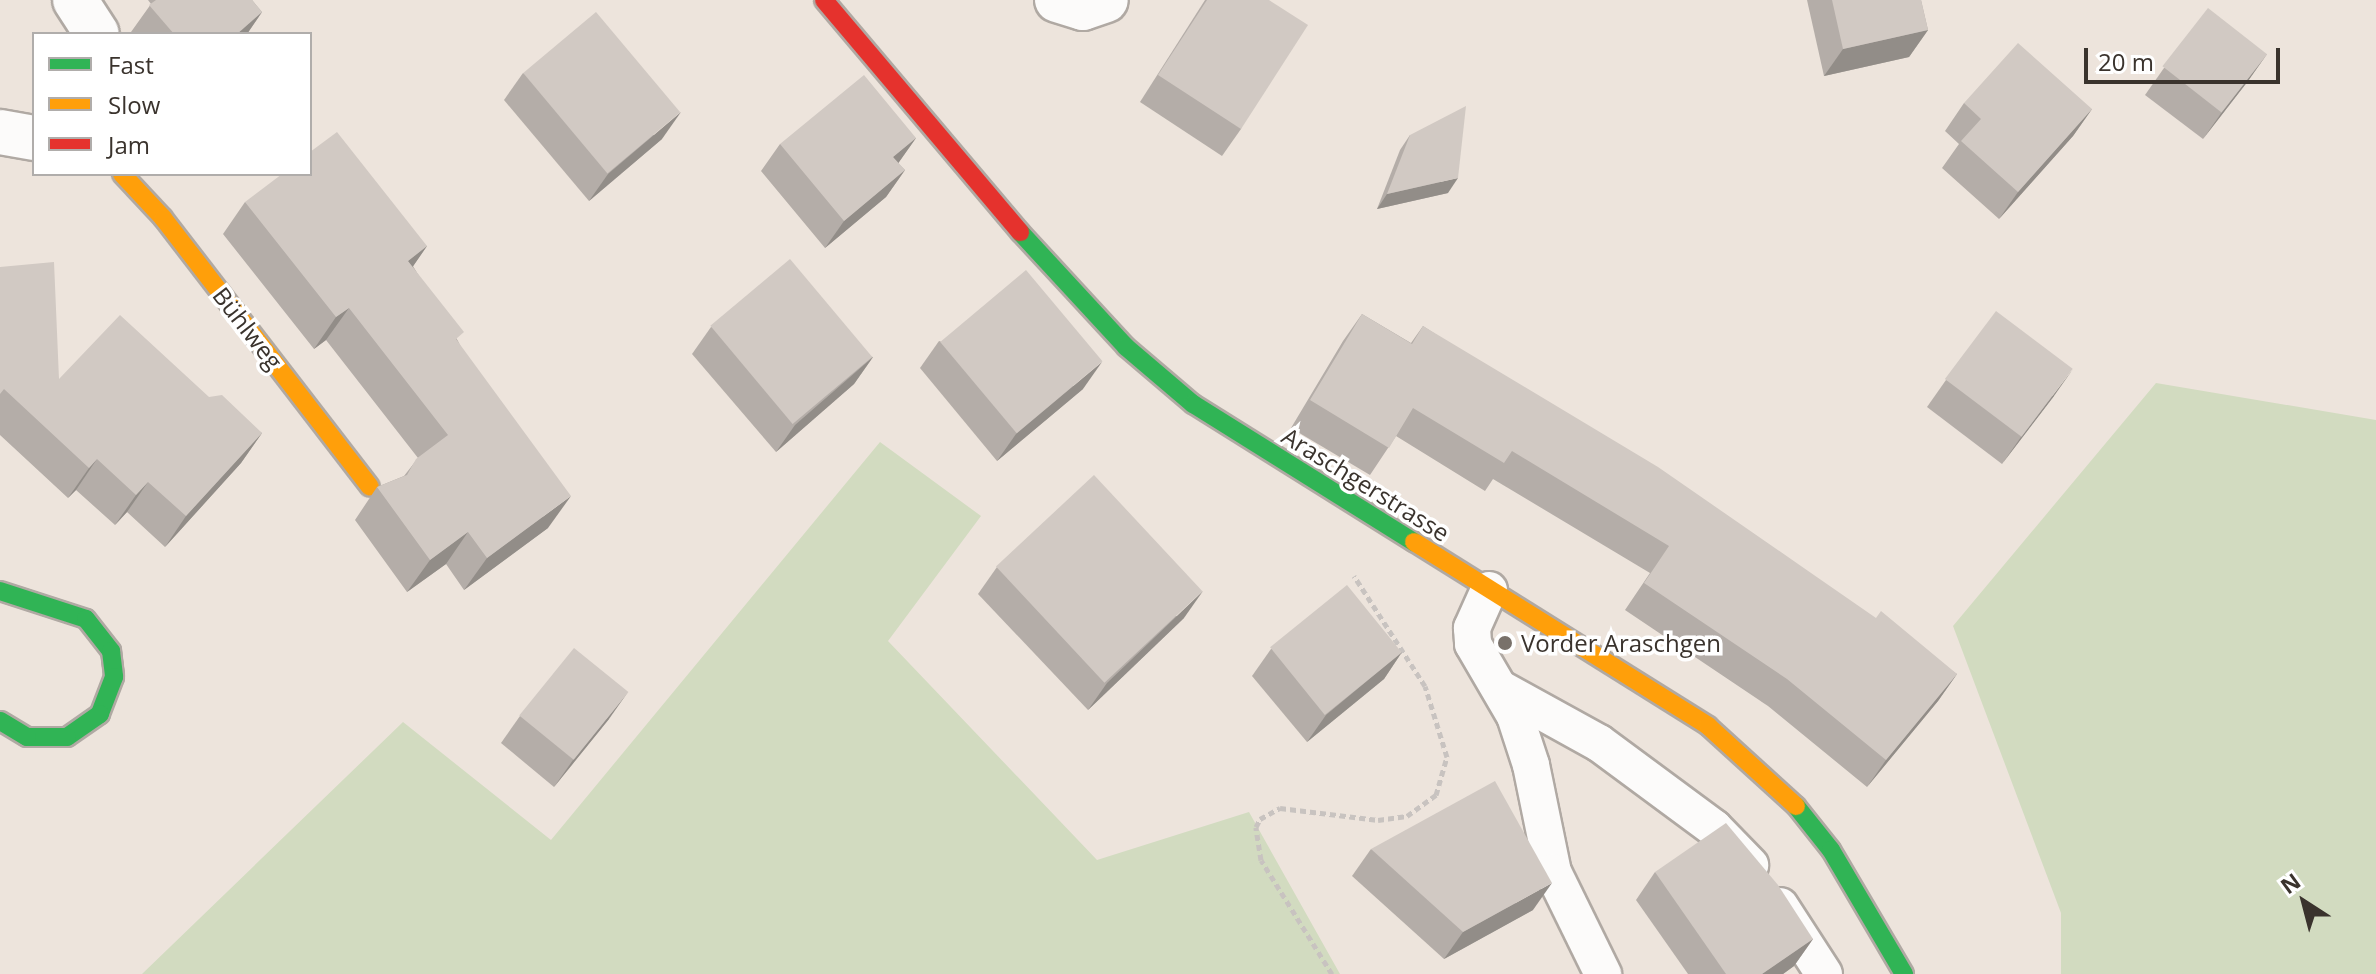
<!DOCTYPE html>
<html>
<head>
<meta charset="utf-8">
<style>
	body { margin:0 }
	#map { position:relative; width:2376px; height:974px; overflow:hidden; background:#ede4dc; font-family:"Open Sans",sans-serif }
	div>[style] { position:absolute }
	.green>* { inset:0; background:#d2dbc0 }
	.path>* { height:5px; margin-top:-2.5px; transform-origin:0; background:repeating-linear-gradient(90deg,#c8c3c0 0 6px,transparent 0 10px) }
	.roads { filter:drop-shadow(2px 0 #b0a9a3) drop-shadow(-2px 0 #b0a9a3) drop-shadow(0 2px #b0a9a3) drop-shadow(0 -2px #b0a9a3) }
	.lane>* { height:36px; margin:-18px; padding:0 18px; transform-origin:18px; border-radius:18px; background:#fcfbfa }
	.street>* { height:44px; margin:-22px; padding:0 22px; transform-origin:22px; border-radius:22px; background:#fcfbfa }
	.fast>* { height:18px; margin:-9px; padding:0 9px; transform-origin:9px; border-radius:9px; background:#30b455 }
	.slow>* { height:18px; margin:-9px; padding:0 9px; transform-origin:9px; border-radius:9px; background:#ff9f0a }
	.jam>* { height:18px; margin:-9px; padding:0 9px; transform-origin:9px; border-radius:9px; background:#e5322d }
	.wall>* { inset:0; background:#b4ada8 }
	.shaded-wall>* { inset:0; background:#928d88 }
	.building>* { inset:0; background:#d1c9c3; transform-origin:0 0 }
	.dots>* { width:22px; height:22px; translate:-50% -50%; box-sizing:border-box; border:4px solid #fff; border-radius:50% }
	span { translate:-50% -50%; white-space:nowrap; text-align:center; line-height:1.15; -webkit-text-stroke:7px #fff; paint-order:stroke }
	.street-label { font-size:24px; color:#3a332d }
	.poi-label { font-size:24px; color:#3a332d }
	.left { translate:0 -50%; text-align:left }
	.legend { position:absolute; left:32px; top:32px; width:280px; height:144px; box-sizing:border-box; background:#fff; border:2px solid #b0adab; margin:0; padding:10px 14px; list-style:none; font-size:24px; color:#3a332d }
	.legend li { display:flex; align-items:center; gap:16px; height:40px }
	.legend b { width:40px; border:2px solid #b0adab }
	.north { position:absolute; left:2264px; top:862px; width:80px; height:80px; -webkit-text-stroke:6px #fff; paint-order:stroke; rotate:324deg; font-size:22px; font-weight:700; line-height:32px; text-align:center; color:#3a332d }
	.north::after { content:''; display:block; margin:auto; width:28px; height:36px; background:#3a332d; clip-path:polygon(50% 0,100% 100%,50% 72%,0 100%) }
	.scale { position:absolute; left:2084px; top:48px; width:196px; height:36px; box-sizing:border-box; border:4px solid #3a332d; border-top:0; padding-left:10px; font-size:24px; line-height:28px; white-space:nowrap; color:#3a332d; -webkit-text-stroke:6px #fff; paint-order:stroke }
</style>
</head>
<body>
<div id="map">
	<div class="green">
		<div style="clip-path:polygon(2156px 383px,2376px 420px,2376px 974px,2061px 974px,2061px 913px,1953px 626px)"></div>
		<div style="clip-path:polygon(880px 442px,981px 516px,888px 641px,1097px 860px,1249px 812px,1340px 974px,142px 974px,403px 722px,551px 840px)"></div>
	</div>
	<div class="path">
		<div style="left:1332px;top:974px;width:134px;rotate:-121.9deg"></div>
		<div style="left:1261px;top:860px;width:33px;rotate:-99deg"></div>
		<div style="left:1256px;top:827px;width:9px;rotate:-63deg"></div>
		<div style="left:1260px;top:819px;width:23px;rotate:-29deg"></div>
		<div style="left:1280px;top:808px;width:99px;rotate:7deg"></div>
		<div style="left:1378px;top:820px;width:29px;rotate:-8deg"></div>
		<div style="left:1407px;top:816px;width:36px;rotate:-36deg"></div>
		<div style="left:1436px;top:795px;width:40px;rotate:-74deg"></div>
		<div style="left:1447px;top:757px;width:74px;rotate:-107.2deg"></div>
		<div style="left:1425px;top:686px;width:131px;rotate:-122.8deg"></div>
	</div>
	<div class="roads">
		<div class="lane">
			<div style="left:1489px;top:590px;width:42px;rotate:114.1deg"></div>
			<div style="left:1472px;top:628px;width:16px;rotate:86deg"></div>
			<div style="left:1473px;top:644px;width:83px;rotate:59.7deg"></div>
			<div style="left:1515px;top:716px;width:52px;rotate:71.9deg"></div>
			<div style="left:1531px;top:765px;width:109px;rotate:78.4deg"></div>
			<div style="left:1553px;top:872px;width:114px;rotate:63.9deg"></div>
			<div style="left:1501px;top:689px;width:112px;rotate:28.9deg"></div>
			<div style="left:1599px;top:743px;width:143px;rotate:36.5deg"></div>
			<div style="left:1714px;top:828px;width:52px;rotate:45.8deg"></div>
			<div style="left:1780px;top:906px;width:81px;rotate:57.1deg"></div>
		</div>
		<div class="street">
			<div style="left:75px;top:0;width:40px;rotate:57.1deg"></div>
			<div style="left:1057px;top:0;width:27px;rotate:17deg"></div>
			<div style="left:1083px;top:8px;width:24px;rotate:-19deg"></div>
			<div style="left:0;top:132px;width:35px;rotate:10deg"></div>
		</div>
		<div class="fast">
			<div style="left:1020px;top:232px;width:156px;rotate:47.3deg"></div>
			<div style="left:1126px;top:347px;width:88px;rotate:40.4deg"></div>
			<div style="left:1193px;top:404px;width:261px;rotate:32deg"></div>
			<div style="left:0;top:591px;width:90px;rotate:18deg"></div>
			<div style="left:86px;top:619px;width:41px;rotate:52deg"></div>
			<div style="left:111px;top:651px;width:26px;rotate:83deg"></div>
			<div style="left:114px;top:677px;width:40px;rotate:111deg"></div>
			<div style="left:100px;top:714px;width:40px;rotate:145.1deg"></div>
			<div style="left:67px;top:737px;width:40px;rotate:180deg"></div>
			<div style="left:27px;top:737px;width:31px;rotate:-149deg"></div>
			<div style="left:1796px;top:806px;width:56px;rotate:51.5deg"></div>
			<div style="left:1831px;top:850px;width:144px;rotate:59.5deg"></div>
		</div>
		<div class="slow">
			<div style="left:122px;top:174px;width:60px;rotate:47deg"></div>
			<div style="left:163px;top:218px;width:339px;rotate:52.4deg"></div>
			<div style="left:1414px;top:542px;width:347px;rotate:32deg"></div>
			<div style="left:1708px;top:726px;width:119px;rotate:42.3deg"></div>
		</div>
		<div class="jam">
			<div style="left:824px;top:0;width:304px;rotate:49.8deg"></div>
		</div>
	</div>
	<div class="wall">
		<div style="clip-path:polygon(148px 0,252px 0,262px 12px,247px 34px,132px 34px,131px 32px,151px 4px)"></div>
		<div style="clip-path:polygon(1205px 0,1269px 0,1241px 129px,1222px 156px,1140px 102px)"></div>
		<div style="clip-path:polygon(1807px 0,1921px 0,1928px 30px,1909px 57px,1824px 76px)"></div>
		<div style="clip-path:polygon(2267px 54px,2248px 81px,2203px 139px,2145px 95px,2164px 68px)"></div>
		<div style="clip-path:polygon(523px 73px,662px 139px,589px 201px,504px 100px)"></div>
		<div style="clip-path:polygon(1964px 103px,2092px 109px,2073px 136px,1999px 219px,1942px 168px,1959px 144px,1945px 131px)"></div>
		<div style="clip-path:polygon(1410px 135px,1448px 193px,1377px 209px,1400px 150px)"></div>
		<div style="clip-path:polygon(916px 138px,898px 163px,905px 170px,886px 197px,825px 248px,761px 171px,780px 144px)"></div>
		<div style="clip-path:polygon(245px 202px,427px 246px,413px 266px,458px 341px,548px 528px,464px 590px,446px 564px,407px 592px,355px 520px,377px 487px,404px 476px,418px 458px,326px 340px,314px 349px,223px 234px)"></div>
		<div style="clip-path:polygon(0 267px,59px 379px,209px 397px,262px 433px,241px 463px,165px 547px,127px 512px,115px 525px,76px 490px,68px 498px,0 435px)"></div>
		<div style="clip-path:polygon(1362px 314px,1411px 343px,1423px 326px,1957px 674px,1938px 701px,1867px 787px,1768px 706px,1625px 610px,1650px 573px,1493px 479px,1485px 491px,1396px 436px,1370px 475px,1291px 428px,1343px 341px)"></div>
		<div style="clip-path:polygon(711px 327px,873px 357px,854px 384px,776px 452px,692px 354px)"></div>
		<div style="clip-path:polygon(939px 341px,1083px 389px,997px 461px,920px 368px)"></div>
		<div style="clip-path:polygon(1946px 380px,2054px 396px,2002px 464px,1927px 407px)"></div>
		<div style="clip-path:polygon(997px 567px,1184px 618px,1088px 710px,978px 594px)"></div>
		<div style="clip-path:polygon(1271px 649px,1402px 652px,1384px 679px,1307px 742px,1252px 676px)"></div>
		<div style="clip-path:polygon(520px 716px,609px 719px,554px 787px,501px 743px)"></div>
		<div style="clip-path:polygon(1371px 849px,1533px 910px,1444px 959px,1352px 876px)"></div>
		<div style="clip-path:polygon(1655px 872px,1813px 939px,1794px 966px,1783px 974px,1688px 974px,1636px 900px)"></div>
	</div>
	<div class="shaded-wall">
		<div style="clip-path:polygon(262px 12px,247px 34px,237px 34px)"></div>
		<div style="clip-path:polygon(1928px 30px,1909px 57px,1824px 76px,1843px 49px)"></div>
		<div style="clip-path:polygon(2267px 54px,2248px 81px,2203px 139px,2222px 112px)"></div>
		<div style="clip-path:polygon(2092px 109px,2073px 136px,1999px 219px,2018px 192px)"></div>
		<div style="clip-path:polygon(681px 112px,662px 139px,589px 201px,608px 174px)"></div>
		<div style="clip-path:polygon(916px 138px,897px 165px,893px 157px)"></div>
		<div style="clip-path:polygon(905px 170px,886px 197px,825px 248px,844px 221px)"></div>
		<div style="clip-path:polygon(1458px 178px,1448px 193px,1377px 209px,1387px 194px)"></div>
		<div style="clip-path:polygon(427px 246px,405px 278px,408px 261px)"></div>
		<div style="clip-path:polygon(349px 308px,326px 340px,314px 349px,336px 317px)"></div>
		<div style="clip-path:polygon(873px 357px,854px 384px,776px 452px,795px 425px)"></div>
		<div style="clip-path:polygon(1102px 362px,1083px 389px,997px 461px,1016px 434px)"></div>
		<div style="clip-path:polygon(2073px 369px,2054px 396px,2002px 464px,2021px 437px)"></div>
		<div style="clip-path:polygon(262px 433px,241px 463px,165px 547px,186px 516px)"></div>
		<div style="clip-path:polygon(97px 459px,76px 490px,68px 498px,89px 468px)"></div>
		<div style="clip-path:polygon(148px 482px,127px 512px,115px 525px,136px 495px)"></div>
		<div style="clip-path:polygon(571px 496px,548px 528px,464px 590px,487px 558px)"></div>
		<div style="clip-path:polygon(468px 532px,446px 564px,407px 592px,430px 560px)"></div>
		<div style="clip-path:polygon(1203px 591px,1184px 618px,1088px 710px,1107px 683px)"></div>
		<div style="clip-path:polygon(1402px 652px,1384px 679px,1307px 742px,1326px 715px)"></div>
		<div style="clip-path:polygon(1957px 674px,1938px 701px,1867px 787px,1886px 760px)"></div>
		<div style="clip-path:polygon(628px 692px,609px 719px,554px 787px,573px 760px)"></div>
		<div style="clip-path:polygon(1552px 883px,1533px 910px,1444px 959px,1463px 932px)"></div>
		<div style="clip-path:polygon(1813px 939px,1794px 966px,1783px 974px,1762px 974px)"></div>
	</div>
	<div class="building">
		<div style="clip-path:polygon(156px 0,252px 0,262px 12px,237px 34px,174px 34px,149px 5px)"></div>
		<div style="clip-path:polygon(1207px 0,1269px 0,1308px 25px,1241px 129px,1158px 75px)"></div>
		<div style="clip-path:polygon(1832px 0,1921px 0,1928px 30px,1843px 49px)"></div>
		<div style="left:2208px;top:8px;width:75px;height:74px;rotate:38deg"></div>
		<div style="left:596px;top:12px;width:131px;height:95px;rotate:50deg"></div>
		<div style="clip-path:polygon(2018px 43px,2092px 109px,2018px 192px,1961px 141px,1981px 119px,1964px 103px)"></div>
		<div style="clip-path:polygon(864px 75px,916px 138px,893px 157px,905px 170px,844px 221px,780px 144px)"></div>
		<div style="clip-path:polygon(1466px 106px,1458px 178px,1387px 194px,1410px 135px)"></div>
		<div style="clip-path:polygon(337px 132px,427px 246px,408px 261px,464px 332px,456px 339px,571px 496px,487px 558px,468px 532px,430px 560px,377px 487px,407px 475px,416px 459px,448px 435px,349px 308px,336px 317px,245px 202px,282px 174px,310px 174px,310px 152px)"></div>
		<div style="left:790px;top:259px;width:128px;height:104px;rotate:50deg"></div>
		<div style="clip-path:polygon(54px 262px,59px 379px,120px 315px,209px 397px,222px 395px,262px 433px,186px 516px,148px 482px,136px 495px,97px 459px,89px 468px,4px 389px,0 394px,0 267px)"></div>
		<div style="left:1026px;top:270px;width:119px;height:112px;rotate:50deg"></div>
		<div style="left:1996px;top:311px;width:96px;height:85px;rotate:37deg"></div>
		<div style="clip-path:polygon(1362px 314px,1412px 344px,1423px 326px,1658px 467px,1876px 618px,1881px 611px,1957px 674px,1886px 760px,1787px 679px,1644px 583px,1669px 546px,1512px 451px,1504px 463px,1413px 408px,1389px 448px,1310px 400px)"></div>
		<div style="left:1094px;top:475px;width:159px;height:134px;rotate:47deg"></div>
		<div style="left:1347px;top:585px;width:87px;height:99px;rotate:51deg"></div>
		<div style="left:574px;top:648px;width:70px;height:87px;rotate:39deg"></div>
		<div style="clip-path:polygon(1495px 781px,1552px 883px,1463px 932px,1371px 849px)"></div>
		<div style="clip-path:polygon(1726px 823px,1778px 885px,1813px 939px,1762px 974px,1726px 974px,1655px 872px)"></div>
	</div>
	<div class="dots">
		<div style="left:1505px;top:643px;background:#79716a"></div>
	</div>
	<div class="street-label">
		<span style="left:248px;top:328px;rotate:52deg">Bühlweg</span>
		<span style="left:1366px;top:484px;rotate:32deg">Araschgerstrasse</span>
	</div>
	<div class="poi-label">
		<span class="left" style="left:1521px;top:643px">Vorder Araschgen</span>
	</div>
	<ul class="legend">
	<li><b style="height:10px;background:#30b455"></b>Fast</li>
	<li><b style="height:10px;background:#ff9f0a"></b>Slow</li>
	<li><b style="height:10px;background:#e5322d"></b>Jam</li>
	</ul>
	<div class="north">N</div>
	<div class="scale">20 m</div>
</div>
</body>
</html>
